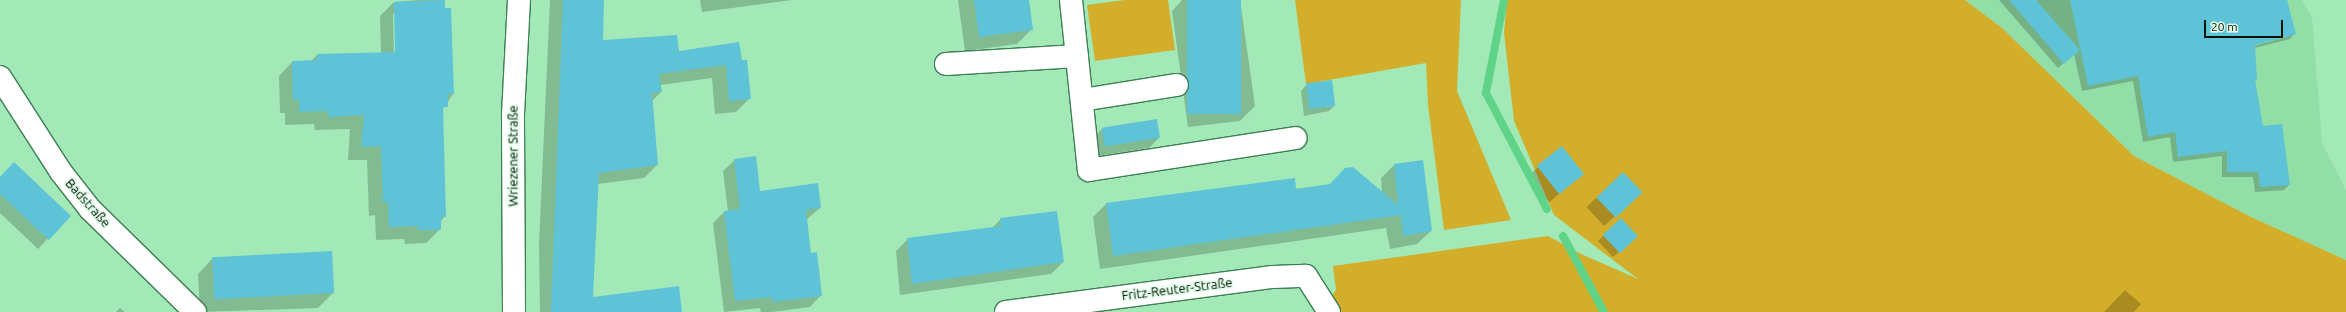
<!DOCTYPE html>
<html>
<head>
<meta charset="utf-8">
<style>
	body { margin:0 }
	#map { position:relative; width:2346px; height:312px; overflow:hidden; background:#a3e9b7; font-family:Ubuntu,sans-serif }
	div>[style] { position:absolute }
	.built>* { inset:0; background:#91dea7 }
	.green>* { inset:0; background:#d2ae2a }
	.shadow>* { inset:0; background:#0003; transform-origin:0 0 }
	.stream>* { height:8px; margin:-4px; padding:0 4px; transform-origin:4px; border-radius:4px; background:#5fd488 }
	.building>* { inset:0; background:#5ec3d7; transform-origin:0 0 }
	.roads { filter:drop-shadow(1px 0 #3c7f52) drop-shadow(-1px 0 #3c7f52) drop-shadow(0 1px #3c7f52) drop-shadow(0 -1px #3c7f52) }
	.minor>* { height:22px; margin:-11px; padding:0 11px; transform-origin:11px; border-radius:11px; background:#fff }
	span { translate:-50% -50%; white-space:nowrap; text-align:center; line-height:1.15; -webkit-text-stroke:3.5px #e3ffea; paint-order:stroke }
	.street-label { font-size:13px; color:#001304 }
	.scale { position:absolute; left:2204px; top:20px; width:79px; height:18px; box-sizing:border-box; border:2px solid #001304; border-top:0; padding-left:5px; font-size:12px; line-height:14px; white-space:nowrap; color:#001304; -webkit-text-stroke:3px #e3ffea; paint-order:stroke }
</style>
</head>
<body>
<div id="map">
	<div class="built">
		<div style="clip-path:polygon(1965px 0,2302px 0,2312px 17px,2322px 143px,2346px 190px,2346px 260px,2251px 217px,2134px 156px,2002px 28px)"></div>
	</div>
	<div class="green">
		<div style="clip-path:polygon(1125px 0,1168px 0,1175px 50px,1095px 61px,1087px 5px)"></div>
		<div style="clip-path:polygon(1295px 0,1461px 0,1457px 91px,1511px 220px,1444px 230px,1428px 105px,1426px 63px,1306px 84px)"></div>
		<div style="clip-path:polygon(1507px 0,1965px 0,2002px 28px,2134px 156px,2251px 217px,2346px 260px,2346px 312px,1329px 312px,1326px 304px,1336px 290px,1333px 266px,1548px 236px,1581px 254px,1638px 279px,1554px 215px,1514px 121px,1504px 33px)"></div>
	</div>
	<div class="shadow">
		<div style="clip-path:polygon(evenodd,420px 0,444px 0,453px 94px,442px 111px,445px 216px,440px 222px,440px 229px,426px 243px,405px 244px,404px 239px,376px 240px,375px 215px,369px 216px,367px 160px,348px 160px,350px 129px,315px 130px,314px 124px,285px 125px,285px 113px,280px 113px,279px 76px,292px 62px,311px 61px,317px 55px,381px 53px,380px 16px,394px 2px,420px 0,393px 14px,395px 14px,396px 57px,394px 57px,393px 14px)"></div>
		<div style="clip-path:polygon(550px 0,603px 0,602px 41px,678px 52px,738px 43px,750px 98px,736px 112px,715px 114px,712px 78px,660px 85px,661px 92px,652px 101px,657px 165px,644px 178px,598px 184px,592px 298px,681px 312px,540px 312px,539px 244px)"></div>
		<div style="clip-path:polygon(700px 0,792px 0,702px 12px)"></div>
		<div style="clip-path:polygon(958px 0,1028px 0,1032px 29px,1017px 44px,965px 51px)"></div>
		<div style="clip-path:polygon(1182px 0,1240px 0,1255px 106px,1240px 121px,1188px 127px,1172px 11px)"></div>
		<div style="clip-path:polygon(evenodd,1999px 0,2286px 0,2295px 33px,2290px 39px,2254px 48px,2256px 80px,2254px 82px,2262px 127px,2289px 185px,2284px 190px,2255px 192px,2253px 177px,2222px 177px,2222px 156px,2173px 162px,2170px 137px,2143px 142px,2133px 81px,2082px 91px,2074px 54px,2058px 68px,1999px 0,2290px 34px,2290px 36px,2250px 47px,2250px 45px,2290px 34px)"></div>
		<div style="clip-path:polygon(1331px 81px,1334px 106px,1329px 111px,1304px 116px,1301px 91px,1306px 85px)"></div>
		<div style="clip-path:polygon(1156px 120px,1159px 138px,1149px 148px,1096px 156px,1093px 138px,1103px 128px)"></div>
		<div style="left:1561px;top:148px;width:34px;height:44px;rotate:50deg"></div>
		<div style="clip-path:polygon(735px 160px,759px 192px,820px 208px,806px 220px,810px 254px,821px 295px,810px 307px,772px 312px,761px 312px,760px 308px,724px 312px,713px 223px,724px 212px,728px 211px,723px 171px)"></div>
		<div style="clip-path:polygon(1422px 161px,1431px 231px,1417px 244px,1390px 249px,1386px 228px,1100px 269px,1093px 217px,1106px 204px,1329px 186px,1345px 169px,1382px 193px,1381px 178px,1394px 165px)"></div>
		<div style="left:1623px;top:173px;width:26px;height:50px;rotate:47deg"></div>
		<div style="clip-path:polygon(0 178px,69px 216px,38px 249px,0 213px)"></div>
		<div style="clip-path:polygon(1001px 219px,1063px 262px,1051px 274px,900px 295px,896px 251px,908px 239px,992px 228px)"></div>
		<div style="clip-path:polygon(1621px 219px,1631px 241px,1613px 257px,1598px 241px)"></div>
		<div style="clip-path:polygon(212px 259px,333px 293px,318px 308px,200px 312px,198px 274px)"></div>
		<div style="clip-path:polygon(2125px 290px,2141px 304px,2134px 312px,2104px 312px)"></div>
		<div style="clip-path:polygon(120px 308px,125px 312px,116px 312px)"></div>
	</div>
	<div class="stream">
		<div style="left:1504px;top:0;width:95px;rotate:101deg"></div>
		<div style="left:1486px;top:93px;width:131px;rotate:62.3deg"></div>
		<div style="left:1563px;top:236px;width:86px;rotate:61.7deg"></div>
	</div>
	<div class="building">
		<div style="clip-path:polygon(445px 0,445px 8px,451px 8px,454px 94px,448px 94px,448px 107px,443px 107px,446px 217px,441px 217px,441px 230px,418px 230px,418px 226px,389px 227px,388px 202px,383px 202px,381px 146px,361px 147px,364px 115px,328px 117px,328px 111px,299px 112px,299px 99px,293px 100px,292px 61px,317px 60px,317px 54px,395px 52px,394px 2px)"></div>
		<div style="clip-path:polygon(563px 0,604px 0,603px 40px,677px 35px,679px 51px,739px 42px,742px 60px,747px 60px,751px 99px,729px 101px,726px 65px,659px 74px,662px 92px,652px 93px,658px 165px,599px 173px,593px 297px,679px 286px,682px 312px,551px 312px)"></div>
		<div style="clip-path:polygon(974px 0,1029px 0,1033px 30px,979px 37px)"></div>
		<div style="left:1187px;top:0;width:54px;height:114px"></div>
		<div style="clip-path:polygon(2009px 0,2036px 0,2080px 50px,2064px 64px)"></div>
		<div style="clip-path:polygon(2070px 0,2287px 0,2296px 34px,2255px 45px,2257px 80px,2255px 80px,2263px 126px,2282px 124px,2290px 185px,2260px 187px,2258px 172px,2227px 172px,2227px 151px,2178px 157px,2175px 132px,2148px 137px,2138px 76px,2088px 86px)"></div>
		<div style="left:1332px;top:80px;width:26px;height:26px;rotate:83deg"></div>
		<div style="left:1157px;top:119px;width:19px;height:56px;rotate:81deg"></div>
		<div style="left:1562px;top:146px;width:36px;height:32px;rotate:52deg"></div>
		<div style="clip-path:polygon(756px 156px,760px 191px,818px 183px,821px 208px,806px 210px,811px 253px,817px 252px,822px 296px,772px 302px,772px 297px,735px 301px,724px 211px,740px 209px,734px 159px)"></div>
		<div style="clip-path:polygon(1423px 160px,1432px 231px,1403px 236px,1401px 215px,1113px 256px,1106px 203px,1295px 178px,1296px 189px,1330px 184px,1345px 168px,1353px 167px,1398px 205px,1394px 164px)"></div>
		<div style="clip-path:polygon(14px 162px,71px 216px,49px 240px,0 194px,0 177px)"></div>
		<div style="left:1623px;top:172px;width:28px;height:37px;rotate:46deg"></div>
		<div style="clip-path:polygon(1057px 211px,1064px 262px,912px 284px,907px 238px,1001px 226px,1000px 218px)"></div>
		<div style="left:1621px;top:218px;width:25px;height:25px;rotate:47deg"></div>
		<div style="left:332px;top:251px;width:42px;height:120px;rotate:87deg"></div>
	</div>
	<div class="roads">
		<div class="minor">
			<div style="left:1071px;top:0;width:171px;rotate:84deg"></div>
			<div style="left:1089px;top:170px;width:209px;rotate:-8.8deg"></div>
			<div style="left:946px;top:64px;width:131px;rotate:-3.5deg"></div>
			<div style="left:0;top:77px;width:113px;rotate:57.3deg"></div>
			<div style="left:61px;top:172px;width:47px;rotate:51.9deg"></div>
			<div style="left:90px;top:209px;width:147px;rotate:44.4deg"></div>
			<div style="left:1082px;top:100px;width:96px;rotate:-9deg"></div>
			<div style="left:514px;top:312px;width:198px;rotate:-90.3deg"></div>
			<div style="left:513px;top:114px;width:114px;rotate:-87deg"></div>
			<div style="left:1006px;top:312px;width:269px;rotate:-7.5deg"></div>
			<div style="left:1273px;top:277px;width:33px;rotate:-2deg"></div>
			<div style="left:1306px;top:276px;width:43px;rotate:57.4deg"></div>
		</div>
	</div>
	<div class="street-label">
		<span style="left:513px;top:156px;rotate:-90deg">Wriezener Straße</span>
		<span style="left:88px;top:203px;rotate:48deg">Badstraße</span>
		<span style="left:1177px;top:289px;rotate:-7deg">Fritz-Reuter-Straße</span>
	</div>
	<div class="scale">20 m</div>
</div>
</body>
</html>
